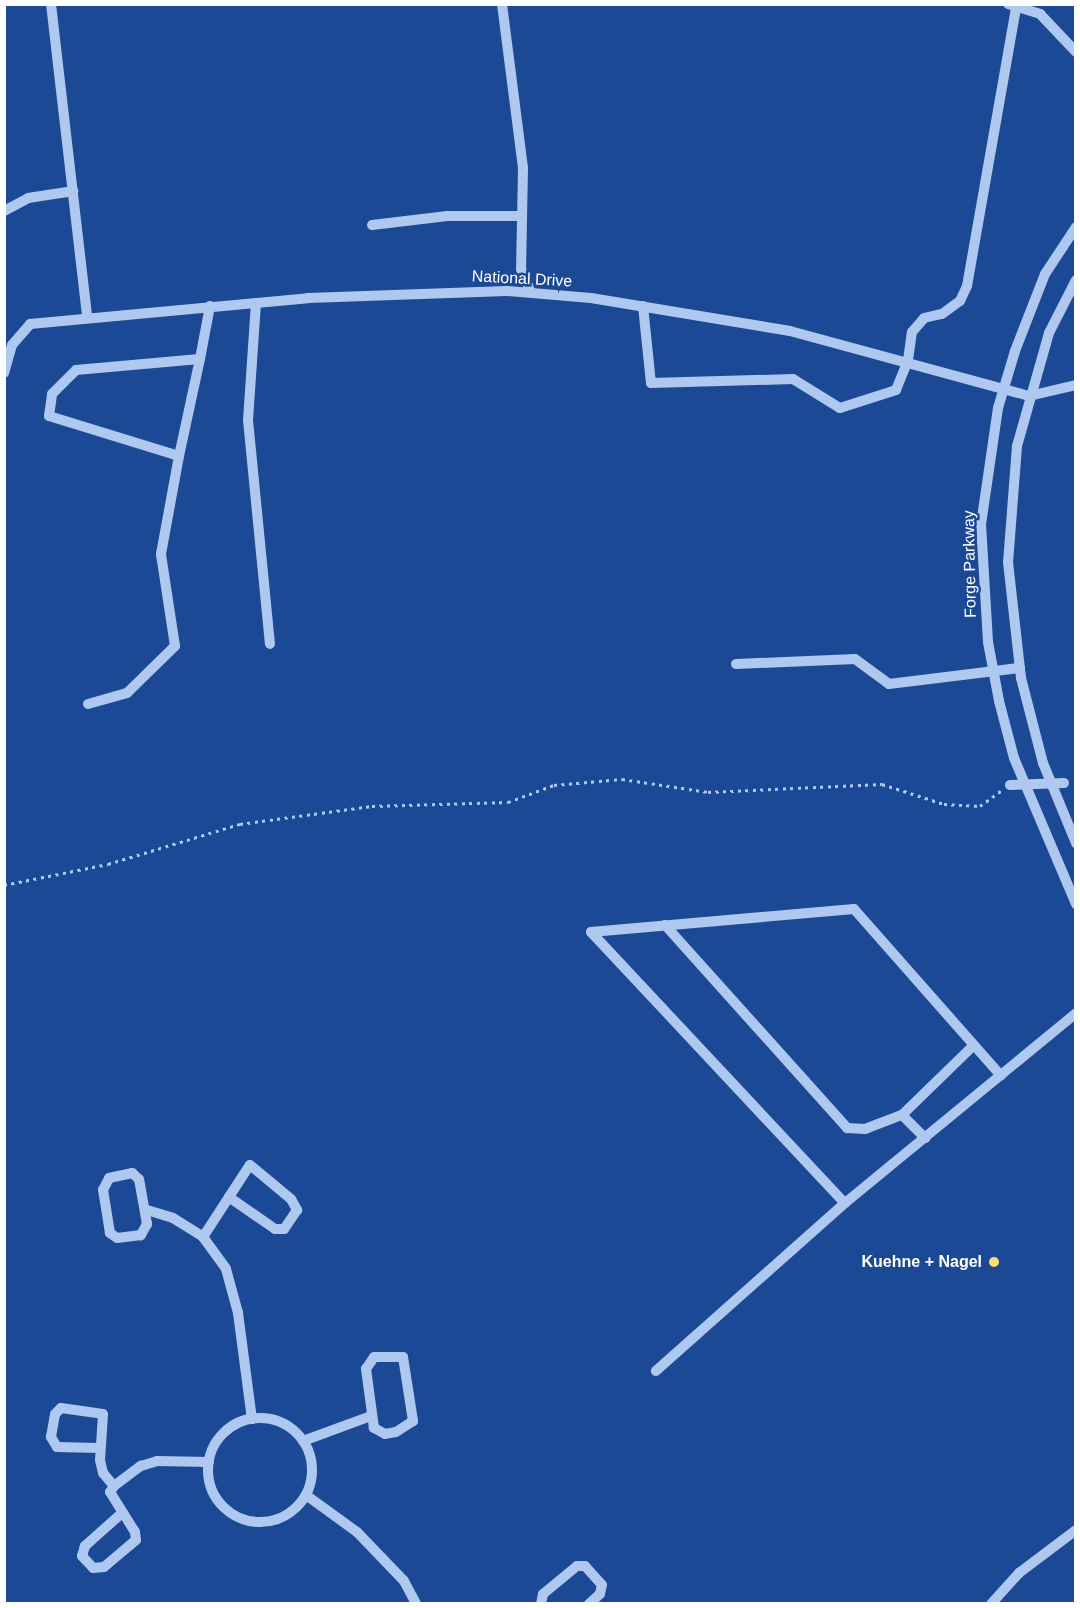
<!DOCTYPE html>
<html>
<head>
<meta charset="utf-8">
<style>
	body { margin:0 }
	#map { position:relative; width:1080px; height:1608px; overflow:hidden; background:#1c4995; font-family:Arial,sans-serif }
	div>[style] { position:absolute }
	.path>* { height:3px; margin-top:-1.5px; transform-origin:0; background:repeating-linear-gradient(90deg,#afc8ef 0 3px,transparent 0 7.5px) }
	.minor>* { height:10px; margin:-5px; padding:0 5px; transform-origin:5px; border-radius:5px; background:#afc8ef }
	.minor>.ring { margin:-5px; padding:0; box-sizing:content-box; background:none; border:10px solid #afc8ef; border-radius:50% }
	.dots>* { width:16px; height:16px; translate:-50% -50%; box-sizing:border-box; border:3px solid #1c4995; border-radius:50% }
	span { translate:-50% -50%; white-space:nowrap; text-align:center; line-height:1.15; -webkit-text-stroke:5px #1c4995; paint-order:stroke }
	.street-label { font-size:16px; color:#fff }
	.poi-label { font-size:16px; color:#fff; font-weight:700 }
	.right { translate:-100% -50%; text-align:right }
	.frame { position:absolute; inset:0; border:6px solid #fff; pointer-events:none }
</style>
</head>
<body>
<div id="map">
	<div class="path">
		<div style="left:4px;top:885px;width:106px;rotate:-11.4deg"></div>
		<div style="left:108px;top:864px;width:138px;rotate:-16.9deg"></div>
		<div style="left:240px;top:824px;width:133px;rotate:-7.8deg"></div>
		<div style="left:372px;top:806px;width:136px;rotate:-1.7deg"></div>
		<div style="left:508px;top:802px;width:49px;rotate:-20.3deg"></div>
		<div style="left:554px;top:785px;width:68px;rotate:-5deg"></div>
		<div style="left:622px;top:779px;width:87px;rotate:8.6deg"></div>
		<div style="left:708px;top:792px;width:174px;rotate:-2.6deg"></div>
		<div style="left:882px;top:784px;width:65px;rotate:17.9deg"></div>
		<div style="left:944px;top:804px;width:36px;rotate:3deg"></div>
		<div style="left:980px;top:806px;width:26px;rotate:-36deg"></div>
	</div>
	<div class="minor">
		<div style="left:51px;top:4px;width:315px;rotate:83.4deg"></div>
		<div style="left:502px;top:4px;width:165px;rotate:82.7deg"></div>
		<div style="left:523px;top:168px;width:101px;rotate:91.1deg"></div>
		<div style="left:521px;top:269px;width:26px;rotate:67deg"></div>
		<div style="left:1008px;top:4px;width:34px;rotate:17deg"></div>
		<div style="left:1040px;top:14px;width:52px;rotate:46.5deg"></div>
		<div style="left:4px;top:211px;width:27px;rotate:-28deg"></div>
		<div style="left:28px;top:198px;width:46px;rotate:-8.8deg"></div>
		<div style="left:372px;top:225px;width:76px;rotate:-6.8deg"></div>
		<div style="left:447px;top:216px;width:74px"></div>
		<div style="left:1076px;top:227px;width:56px;rotate:123.4deg"></div>
		<div style="left:1045px;top:274px;width:83px;rotate:111.3deg"></div>
		<div style="left:1015px;top:351px;width:59px;rotate:106.6deg"></div>
		<div style="left:998px;top:408px;width:117px;rotate:98.3deg"></div>
		<div style="left:981px;top:524px;width:118px;rotate:86.6deg"></div>
		<div style="left:988px;top:642px;width:60px;rotate:79.4deg"></div>
		<div style="left:999px;top:701px;width:59px;rotate:75.3deg"></div>
		<div style="left:1014px;top:758px;width:159px;rotate:67deg"></div>
		<div style="left:1076px;top:280px;width:59px;rotate:117deg"></div>
		<div style="left:1049px;top:333px;width:117px;rotate:105.8deg"></div>
		<div style="left:1017px;top:446px;width:116px;rotate:94.4deg"></div>
		<div style="left:1008px;top:562px;width:117px;rotate:83.6deg"></div>
		<div style="left:1021px;top:678px;width:88px;rotate:75.5deg"></div>
		<div style="left:1043px;top:763px;width:87px;rotate:67.6deg"></div>
		<div style="left:256px;top:303px;width:117px;rotate:93.9deg"></div>
		<div style="left:248px;top:420px;width:225px;rotate:84.4deg"></div>
		<div style="left:643px;top:306px;width:77px;rotate:84.1deg"></div>
		<div style="left:651px;top:383px;width:142px;rotate:-1.6deg"></div>
		<div style="left:793px;top:379px;width:55px;rotate:31.7deg"></div>
		<div style="left:840px;top:408px;width:59px;rotate:-17.8deg"></div>
		<div style="left:896px;top:390px;width:32px;rotate:-68deg"></div>
		<div style="left:908px;top:360px;width:28px;rotate:-82deg"></div>
		<div style="left:912px;top:332px;width:18px;rotate:-49deg"></div>
		<div style="left:924px;top:318px;width:18px;rotate:-13deg"></div>
		<div style="left:942px;top:314px;width:22px;rotate:-36deg"></div>
		<div style="left:960px;top:301px;width:17px;rotate:-65deg"></div>
		<div style="left:967px;top:286px;width:283px;rotate:-80deg"></div>
		<div style="left:4px;top:373px;width:29px;rotate:-74deg"></div>
		<div style="left:12px;top:345px;width:28px;rotate:-49deg"></div>
		<div style="left:30px;top:324px;width:279px;rotate:-5.3deg"></div>
		<div style="left:308px;top:298px;width:199px;rotate:-2deg"></div>
		<div style="left:507px;top:291px;width:84px;rotate:4.8deg"></div>
		<div style="left:591px;top:298px;width:202px;rotate:9.4deg"></div>
		<div style="left:790px;top:331px;width:248px;rotate:15.2deg"></div>
		<div style="left:1029px;top:396px;width:48px;rotate:-13.2deg"></div>
		<div style="left:179px;top:456px;width:99px;rotate:-77.8deg"></div>
		<div style="left:736px;top:664px;width:119px;rotate:-2.4deg"></div>
		<div style="left:855px;top:659px;width:42px;rotate:36.3deg"></div>
		<div style="left:889px;top:684px;width:132px;rotate:-7deg"></div>
		<div style="left:88px;top:704px;width:41px;rotate:-15.8deg"></div>
		<div style="left:127px;top:693px;width:67px;rotate:-44.4deg"></div>
		<div style="left:175px;top:646px;width:93px;rotate:-98.7deg"></div>
		<div style="left:161px;top:554px;width:100px;rotate:-79.6deg"></div>
		<div style="left:179px;top:456px;width:136px;rotate:-162.9deg"></div>
		<div style="left:49px;top:416px;width:22px;rotate:-82deg"></div>
		<div style="left:52px;top:394px;width:34px;rotate:-45deg"></div>
		<div style="left:76px;top:370px;width:124px;rotate:-5.1deg"></div>
		<div style="left:200px;top:359px;width:54px;rotate:-79.3deg"></div>
		<div style="left:1010px;top:785px;width:54px;rotate:-2.1deg"></div>
		<div style="left:665px;top:925px;width:273px;rotate:48.1deg"></div>
		<div style="left:847px;top:1128px;width:18px;rotate:3deg"></div>
		<div style="left:865px;top:1129px;width:40px;rotate:-21deg"></div>
		<div style="left:902px;top:1115px;width:33px;rotate:45deg"></div>
		<div style="left:591px;top:932px;width:371px;rotate:46.9deg"></div>
		<div style="left:845px;top:1203px;width:253px;rotate:138.4deg"></div>
		<div style="left:591px;top:932px;width:264px;rotate:-5deg"></div>
		<div style="left:854px;top:909px;width:222px;rotate:48.6deg"></div>
		<div style="left:902px;top:1115px;width:100px;rotate:-44.2deg"></div>
		<div style="left:132px;top:1173px;width:9px;rotate:41deg"></div>
		<div style="left:139px;top:1179px;width:46px;rotate:79.9deg"></div>
		<div style="left:147px;top:1224px;width:13px;rotate:119deg"></div>
		<div style="left:141px;top:1235px;width:24px;rotate:173deg"></div>
		<div style="left:117px;top:1238px;width:9px;rotate:-144deg"></div>
		<div style="left:110px;top:1233px;width:44px;rotate:-99.2deg"></div>
		<div style="left:103px;top:1190px;width:13px;rotate:-63deg"></div>
		<div style="left:109px;top:1178px;width:24px;rotate:-12deg"></div>
		<div style="left:845px;top:1203px;width:299px;rotate:-39.4deg"></div>
		<div style="left:147px;top:1210px;width:27px;rotate:17deg"></div>
		<div style="left:173px;top:1218px;width:36px;rotate:32deg"></div>
		<div style="left:203px;top:1237px;width:39px;rotate:54deg"></div>
		<div style="left:226px;top:1269px;width:46px;rotate:74.7deg"></div>
		<div style="left:238px;top:1313px;width:107px;rotate:82.5deg"></div>
		<div style="left:203px;top:1237px;width:48px;rotate:-57deg"></div>
		<div style="left:229px;top:1197px;width:38px;rotate:-57deg"></div>
		<div style="left:250px;top:1165px;width:53px;rotate:39.7deg"></div>
		<div style="left:291px;top:1199px;width:13px;rotate:61deg"></div>
		<div style="left:297px;top:1210px;width:23px;rotate:124deg"></div>
		<div style="left:284px;top:1229px;width:9px;rotate:180deg"></div>
		<div style="left:275px;top:1229px;width:56px;rotate:-145.2deg"></div>
		<div style="left:374px;top:1357px;width:29px"></div>
		<div style="left:403px;top:1357px;width:65px;rotate:81.1deg"></div>
		<div style="left:413px;top:1421px;width:20px;rotate:147deg"></div>
		<div style="left:396px;top:1432px;width:11px;rotate:170deg"></div>
		<div style="left:385px;top:1434px;width:13px;rotate:-151deg"></div>
		<div style="left:374px;top:1428px;width:60px;rotate:-97.7deg"></div>
		<div style="left:366px;top:1369px;width:14px;rotate:-56deg"></div>
		<div class="ring" style="left:208px;top:1418px;width:94px;height:94px"></div>
		<div style="left:303px;top:1441px;width:72px;rotate:-20.2deg"></div>
		<div style="left:100px;top:1448px;width:43px;rotate:-178.7deg"></div>
		<div style="left:57px;top:1447px;width:12px;rotate:-121deg"></div>
		<div style="left:51px;top:1437px;width:23px;rotate:-80deg"></div>
		<div style="left:55px;top:1414px;width:8px;rotate:-45deg"></div>
		<div style="left:61px;top:1408px;width:42px;rotate:8.1deg"></div>
		<div style="left:103px;top:1414px;width:46px;rotate:93.7deg"></div>
		<div style="left:100px;top:1460px;width:13px;rotate:77deg"></div>
		<div style="left:103px;top:1473px;width:17px;rotate:50deg"></div>
		<div style="left:306px;top:1495px;width:63px;rotate:36deg"></div>
		<div style="left:357px;top:1532px;width:68px;rotate:46.2deg"></div>
		<div style="left:404px;top:1581px;width:26px;rotate:62deg"></div>
		<div style="left:122px;top:1513px;width:50px;rotate:138.3deg"></div>
		<div style="left:85px;top:1546px;width:10px;rotate:107deg"></div>
		<div style="left:82px;top:1556px;width:16px;rotate:47deg"></div>
		<div style="left:93px;top:1568px;width:11px;rotate:-5deg"></div>
		<div style="left:104px;top:1567px;width:42px;rotate:-40.2deg"></div>
		<div style="left:136px;top:1540px;width:8px;rotate:-97deg"></div>
		<div style="left:135px;top:1532px;width:47px;rotate:-122deg"></div>
		<div style="left:110px;top:1492px;width:7px;rotate:-56deg"></div>
		<div style="left:114px;top:1486px;width:34px;rotate:-37deg"></div>
		<div style="left:141px;top:1466px;width:17px;rotate:-17deg"></div>
		<div style="left:157px;top:1461px;width:52px;rotate:1.1deg"></div>
		<div style="left:541px;top:1604px;width:10px;rotate:-79deg"></div>
		<div style="left:543px;top:1594px;width:44px;rotate:-39.5deg"></div>
		<div style="left:577px;top:1566px;width:8px"></div>
		<div style="left:585px;top:1566px;width:25px;rotate:48deg"></div>
		<div style="left:602px;top:1585px;width:9px;rotate:103deg"></div>
		<div style="left:600px;top:1594px;width:15px;rotate:138deg"></div>
		<div style="left:991px;top:1604px;width:42px;rotate:-47.9deg"></div>
		<div style="left:1019px;top:1573px;width:71px;rotate:-37deg"></div>
	</div>
	<div class="dots">
		<div style="left:994px;top:1262px;background:#ffde6d"></div>
	</div>
	<div class="street-label">
		<span style="left:522px;top:279px;rotate:3deg">National Drive</span>
		<span style="left:970px;top:564px;rotate:-91deg">Forge Parkway</span>
	</div>
	<div class="poi-label">
		<span class="right" style="left:982px;top:1262px">Kuehne + Nagel</span>
	</div>
	<div class="frame"></div>
</div>
</body>
</html>
